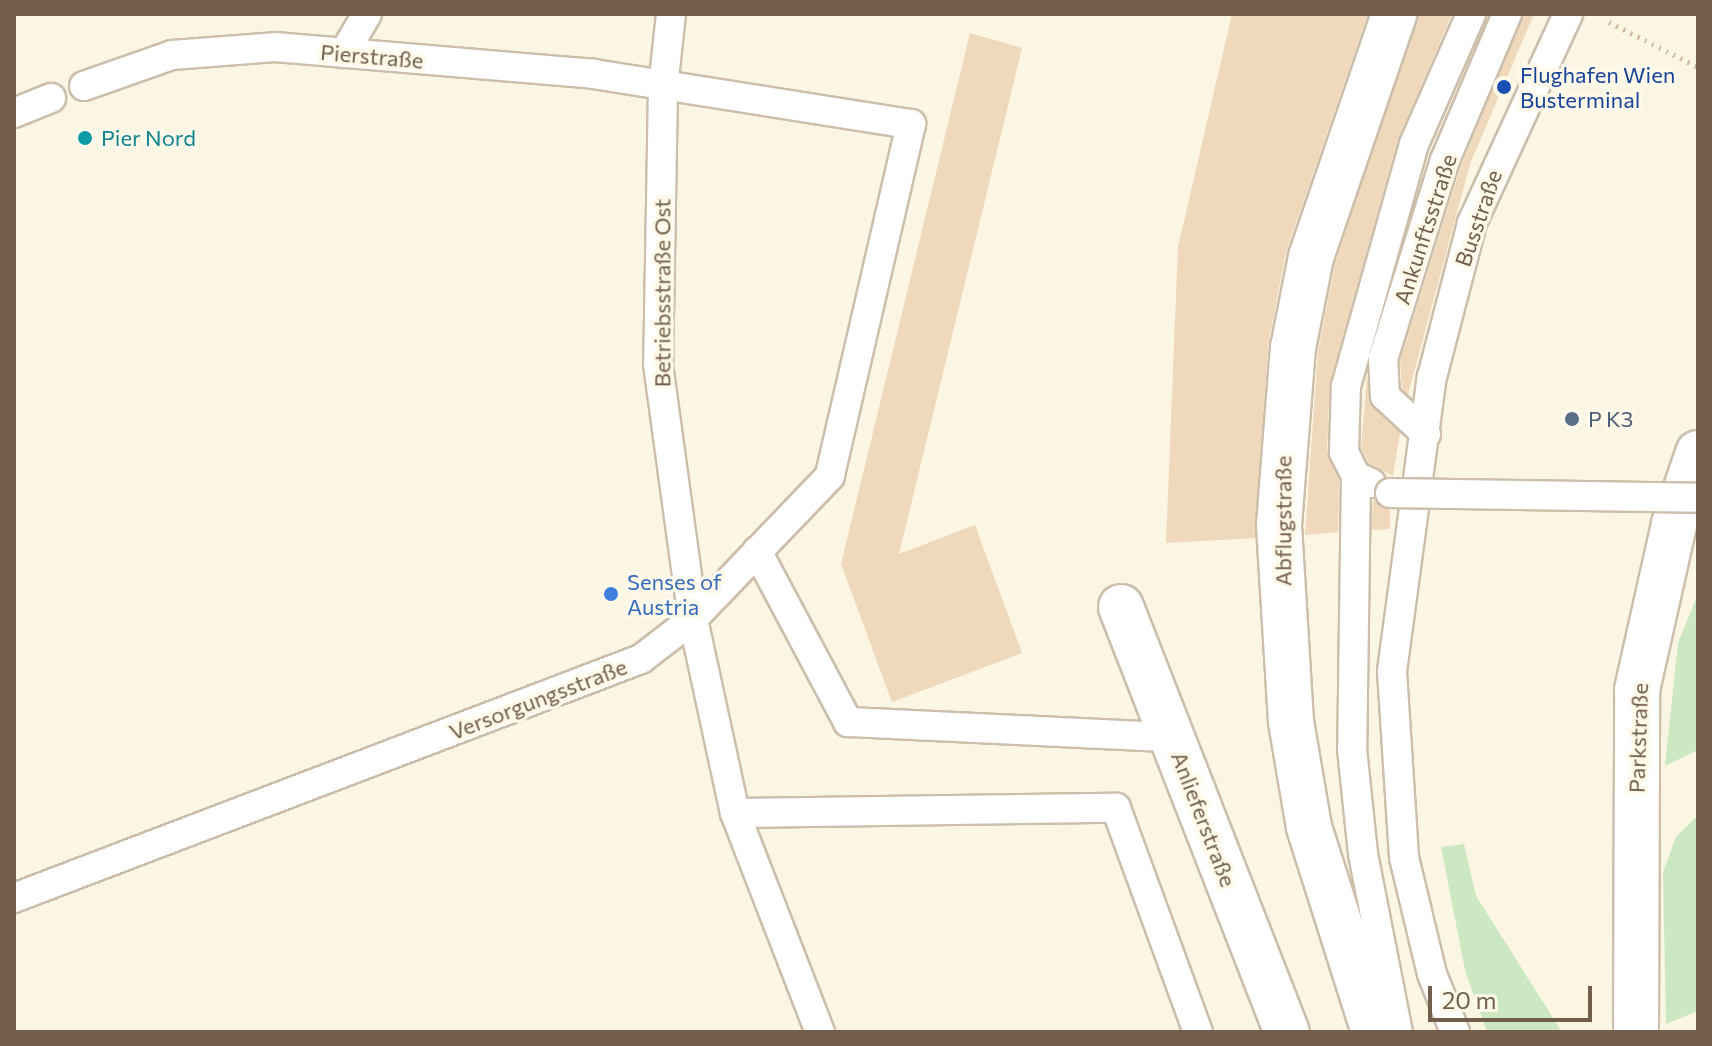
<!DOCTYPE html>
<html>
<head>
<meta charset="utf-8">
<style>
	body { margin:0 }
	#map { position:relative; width:1712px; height:1046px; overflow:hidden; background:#fbf5e3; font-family:Commissioner,sans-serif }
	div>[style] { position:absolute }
	.green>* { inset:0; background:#cce8c2 }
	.building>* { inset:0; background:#f0d8bb }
	.path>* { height:5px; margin-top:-2.5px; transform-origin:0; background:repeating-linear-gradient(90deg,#d4bb9f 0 2px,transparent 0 8px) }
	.roads { filter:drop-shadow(2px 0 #ccbeaa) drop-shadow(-2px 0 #ccbeaa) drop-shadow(0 2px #ccbeaa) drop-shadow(0 -2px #ccbeaa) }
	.lane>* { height:28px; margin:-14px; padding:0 14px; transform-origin:14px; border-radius:14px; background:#fff }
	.street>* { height:44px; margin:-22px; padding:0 22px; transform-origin:22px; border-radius:22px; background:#fff }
	.secondary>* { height:44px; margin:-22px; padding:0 22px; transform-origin:22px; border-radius:22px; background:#fff }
	.bridges { filter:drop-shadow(2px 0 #ccbeaa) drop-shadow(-2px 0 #ccbeaa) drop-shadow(0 2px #ccbeaa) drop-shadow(0 -2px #ccbeaa) }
	.lane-bridge>* { height:28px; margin:-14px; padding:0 14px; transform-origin:14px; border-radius:14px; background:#fff }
	.dots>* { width:22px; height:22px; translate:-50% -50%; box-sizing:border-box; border:4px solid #fef9e9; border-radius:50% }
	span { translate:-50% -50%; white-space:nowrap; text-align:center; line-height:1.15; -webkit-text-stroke:7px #fef9e9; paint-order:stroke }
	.street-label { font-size:22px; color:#725e4a }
	.transit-label { font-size:22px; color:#164399 }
	.left { translate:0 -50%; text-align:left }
	.culture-label { font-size:22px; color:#0d838f }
	.service-label { font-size:22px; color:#4e5e75 }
	.shop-label { font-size:22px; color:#366cbe }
	.frame { position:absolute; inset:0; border:16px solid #725e4a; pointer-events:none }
	.scale { position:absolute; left:1428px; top:986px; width:164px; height:36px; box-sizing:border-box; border:4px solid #725e4a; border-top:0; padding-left:10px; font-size:24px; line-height:28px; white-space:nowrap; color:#725e4a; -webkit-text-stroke:6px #fef9e9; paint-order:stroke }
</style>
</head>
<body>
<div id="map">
	<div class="green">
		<div style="clip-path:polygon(1698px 594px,1698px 750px,1665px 766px,1678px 643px)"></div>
		<div style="clip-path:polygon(1698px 815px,1698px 1011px,1666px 1024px,1663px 872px,1676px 837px)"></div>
		<div style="clip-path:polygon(1464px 844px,1476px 896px,1562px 1032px,1487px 1032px,1465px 970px,1441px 847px)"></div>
	</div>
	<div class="building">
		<div style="clip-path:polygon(1232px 14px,1368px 14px,1286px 252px,1268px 346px,1255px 538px,1166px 543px,1178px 247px)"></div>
		<div style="clip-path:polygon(1418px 14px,1452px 14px,1398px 139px,1330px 382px,1327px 451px,1339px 480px,1338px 532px,1305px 535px,1318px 351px,1335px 264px)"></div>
		<div style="clip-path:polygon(1524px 14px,1534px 14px,1470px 164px,1408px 395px,1402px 388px,1400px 361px,1461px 166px)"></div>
		<div style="clip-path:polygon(970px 33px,1022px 48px,899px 554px,975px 525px,1022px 653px,892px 702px,841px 564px)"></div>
		<div style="clip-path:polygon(1367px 375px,1373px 408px,1400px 433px,1393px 476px,1369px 463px,1361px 448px)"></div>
		<div style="clip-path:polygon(1373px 500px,1390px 510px,1390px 529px,1372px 530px)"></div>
	</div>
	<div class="path">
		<div style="left:1609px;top:22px;width:100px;rotate:26.8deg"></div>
	</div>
	<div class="roads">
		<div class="lane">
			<div style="left:671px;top:14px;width:74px;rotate:96.2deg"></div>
			<div style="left:663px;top:88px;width:276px;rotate:91deg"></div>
			<div style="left:658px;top:364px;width:257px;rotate:82.2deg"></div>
			<div style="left:344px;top:53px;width:45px;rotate:-59.5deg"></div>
			<div style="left:84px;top:86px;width:93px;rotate:-19.4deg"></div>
			<div style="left:172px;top:55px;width:103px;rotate:-4.4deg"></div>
			<div style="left:275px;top:47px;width:320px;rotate:4.8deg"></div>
			<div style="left:594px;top:74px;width:321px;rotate:9deg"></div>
			<div style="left:911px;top:124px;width:361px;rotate:103deg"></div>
			<div style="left:830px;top:476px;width:198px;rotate:133.8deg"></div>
			<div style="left:14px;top:113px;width:40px;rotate:-22deg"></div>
			<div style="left:1426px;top:434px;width:56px;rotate:-137.2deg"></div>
			<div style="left:1385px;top:396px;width:37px;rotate:-93deg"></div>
			<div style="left:1383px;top:359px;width:208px;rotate:-72.7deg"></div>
			<div style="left:1445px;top:160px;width:159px;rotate:-67deg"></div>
			<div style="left:1356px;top:476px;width:273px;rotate:90.8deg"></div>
			<div style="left:1352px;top:749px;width:106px;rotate:84deg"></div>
			<div style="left:1363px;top:854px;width:181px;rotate:78.9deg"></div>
			<div style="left:1371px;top:483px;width:17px;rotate:-155deg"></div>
			<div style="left:1356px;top:476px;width:27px;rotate:-117deg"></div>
			<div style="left:1344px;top:452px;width:66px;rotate:-88.3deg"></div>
			<div style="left:1346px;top:386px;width:251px;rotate:-74.3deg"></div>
			<div style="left:1414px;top:144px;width:142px;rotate:-66.3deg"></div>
			<div style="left:757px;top:551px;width:194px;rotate:62deg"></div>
			<div style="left:848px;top:722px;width:324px;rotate:2.7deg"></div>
			<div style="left:735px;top:813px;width:381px;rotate:-0.8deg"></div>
			<div style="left:1116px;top:808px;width:239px;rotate:69.9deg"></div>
			<div style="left:14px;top:898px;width:671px;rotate:-20.87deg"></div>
			<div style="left:641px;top:659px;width:66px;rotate:-37.6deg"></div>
			<div style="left:693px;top:619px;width:198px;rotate:77.8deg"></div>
			<div style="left:735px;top:813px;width:235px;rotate:68.8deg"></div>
			<div style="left:1455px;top:1032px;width:62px;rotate:-111.6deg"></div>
			<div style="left:1432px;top:974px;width:120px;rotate:-103.5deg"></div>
			<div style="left:1404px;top:857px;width:186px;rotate:-93.7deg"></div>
			<div style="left:1392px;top:671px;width:297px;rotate:-82.3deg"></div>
			<div style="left:1432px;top:377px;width:159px;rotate:-75.4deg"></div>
			<div style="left:1472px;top:223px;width:230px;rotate:-65.3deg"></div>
		</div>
		<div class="street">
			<div style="left:1121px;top:607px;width:456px;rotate:68.7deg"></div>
			<div style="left:1636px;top:1032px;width:342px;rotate:-89.8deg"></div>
			<div style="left:1637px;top:690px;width:170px;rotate:-77.4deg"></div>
			<div style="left:1674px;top:524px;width:75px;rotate:-71.3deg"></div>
		</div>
		<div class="secondary">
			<div style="left:1374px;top:1032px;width:215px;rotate:-107.6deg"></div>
			<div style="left:1309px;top:827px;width:107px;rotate:-99.7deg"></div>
			<div style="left:1291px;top:722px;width:197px;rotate:-93.5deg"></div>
			<div style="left:1279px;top:525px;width:178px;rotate:-85.5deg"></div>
			<div style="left:1293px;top:348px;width:93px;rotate:-78.8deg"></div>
			<div style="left:1311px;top:257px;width:257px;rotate:-71.1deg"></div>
		</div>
	</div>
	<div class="bridges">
		<div class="lane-bridge">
			<div style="left:1390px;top:493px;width:308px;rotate:0.9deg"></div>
		</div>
	</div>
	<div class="dots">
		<div style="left:1504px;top:87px;background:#1a4fb4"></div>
		<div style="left:85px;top:138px;background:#0f9aa8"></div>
		<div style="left:1572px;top:419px;background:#5c6f8a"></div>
		<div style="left:611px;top:594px;background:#3f7fe0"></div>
	</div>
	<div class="street-label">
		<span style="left:372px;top:56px;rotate:5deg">Pierstraße</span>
		<span style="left:1478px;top:218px;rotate:-71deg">Busstraße</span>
		<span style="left:1425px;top:229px;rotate:-72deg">Ankunftsstraße</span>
		<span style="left:662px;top:293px;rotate:-90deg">Betriebsstraße Ost</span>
		<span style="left:1283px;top:521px;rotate:-90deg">Abflugstraße</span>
		<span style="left:538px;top:699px;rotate:-21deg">Versorgungsstraße</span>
		<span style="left:1638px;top:738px;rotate:-88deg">Parkstraße</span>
		<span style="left:1204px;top:819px;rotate:69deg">Anlieferstraße</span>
	</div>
	<div class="transit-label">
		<span class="left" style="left:1520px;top:87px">Flughafen Wien<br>Busterminal</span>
	</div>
	<div class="culture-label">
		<span class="left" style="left:101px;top:138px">Pier Nord</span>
	</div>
	<div class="service-label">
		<span class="left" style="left:1588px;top:419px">P K3</span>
	</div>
	<div class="shop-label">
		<span class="left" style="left:627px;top:594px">Senses of<br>Austria</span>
	</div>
	<div class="frame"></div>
	<div class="scale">20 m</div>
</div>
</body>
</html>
